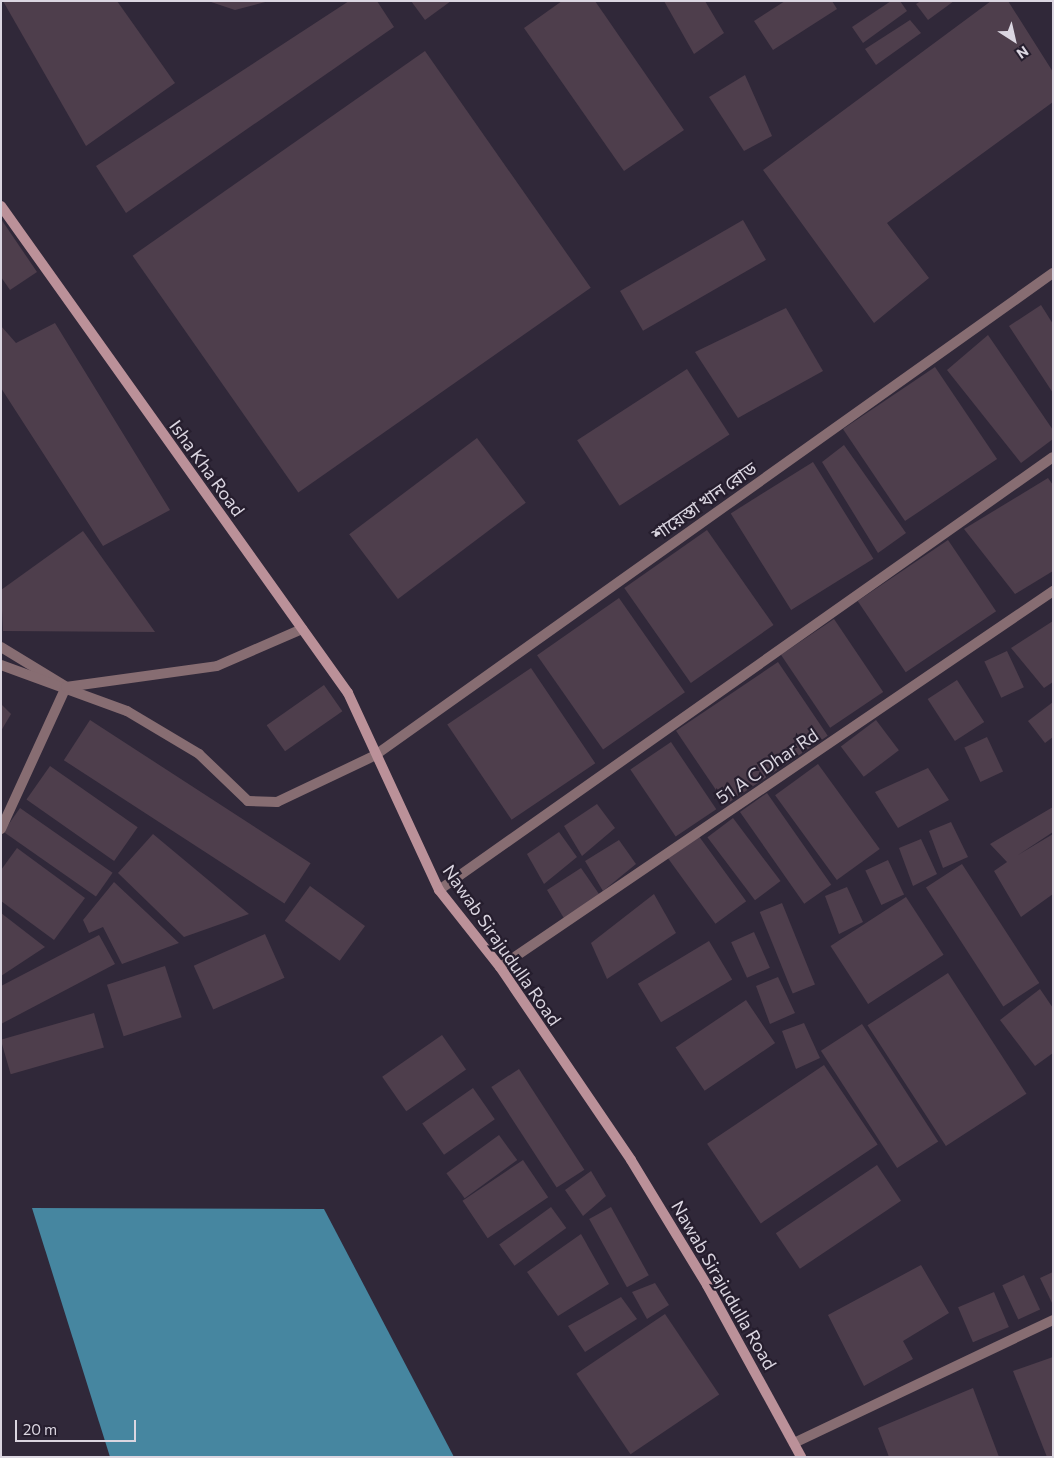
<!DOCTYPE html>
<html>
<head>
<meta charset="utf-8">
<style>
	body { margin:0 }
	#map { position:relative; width:1054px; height:1458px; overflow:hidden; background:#302839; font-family:Commissioner,"Noto Sans Bengali",sans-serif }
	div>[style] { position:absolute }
	.water>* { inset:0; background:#4686a0 }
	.building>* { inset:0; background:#4e3e4c; transform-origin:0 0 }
	.lane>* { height:10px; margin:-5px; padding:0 5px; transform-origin:5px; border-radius:5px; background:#876d72 }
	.street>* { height:10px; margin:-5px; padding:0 5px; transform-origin:5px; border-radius:5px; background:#876d72 }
	.secondary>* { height:10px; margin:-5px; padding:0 5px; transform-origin:5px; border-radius:5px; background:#bb9199 }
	span { translate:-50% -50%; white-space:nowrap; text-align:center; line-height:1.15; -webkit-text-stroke:4.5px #261e2e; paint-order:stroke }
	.street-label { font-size:18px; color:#dbd6e1 }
	.frame { position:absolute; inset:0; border:2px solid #dbd6e1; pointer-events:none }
	.north { position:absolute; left:989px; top:15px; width:50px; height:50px; -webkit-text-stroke:4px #261e2e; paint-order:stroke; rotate:145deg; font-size:14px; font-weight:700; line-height:20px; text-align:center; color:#dbd6e1 }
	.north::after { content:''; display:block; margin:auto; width:18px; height:22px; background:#dbd6e1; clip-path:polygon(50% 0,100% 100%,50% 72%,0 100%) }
	.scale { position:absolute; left:15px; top:1420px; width:121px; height:22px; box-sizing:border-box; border:2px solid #dbd6e1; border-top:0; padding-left:6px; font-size:15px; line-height:18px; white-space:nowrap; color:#dbd6e1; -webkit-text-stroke:4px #261e2e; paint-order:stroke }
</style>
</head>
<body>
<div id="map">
	<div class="water">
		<div style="clip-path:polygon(32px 1208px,324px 1209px,454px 1457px,110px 1457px)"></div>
	</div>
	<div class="building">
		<div style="clip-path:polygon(3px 1px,117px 1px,175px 83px,86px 146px)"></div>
		<div style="clip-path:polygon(208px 1px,269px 1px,235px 10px)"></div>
		<div style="clip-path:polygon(349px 1px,377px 1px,394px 27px,126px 213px,96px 166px)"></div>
		<div style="clip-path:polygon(411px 1px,451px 1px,425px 20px)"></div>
		<div style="clip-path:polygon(562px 1px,595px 1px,684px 130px,624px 171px,524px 28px)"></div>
		<div style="clip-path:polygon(664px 1px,705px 1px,724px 33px,694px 54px)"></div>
		<div style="clip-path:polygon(785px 1px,832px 1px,837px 9px,773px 50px,754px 21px)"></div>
		<div style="clip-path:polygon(891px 1px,900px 1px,907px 11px,863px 43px,852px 27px)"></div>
		<div style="clip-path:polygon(921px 1px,954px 1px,928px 20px,916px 4px)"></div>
		<div style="clip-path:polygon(991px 1px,1008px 1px,1053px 72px,1053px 102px,887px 223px,929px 278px,874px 323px,763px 170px)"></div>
		<div style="clip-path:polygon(910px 20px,921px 33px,876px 65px,865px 49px)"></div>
		<div style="left:425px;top:51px;width:289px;height:357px;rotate:55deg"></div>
		<div style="clip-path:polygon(745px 75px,772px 136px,744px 151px,709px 97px)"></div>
		<div style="clip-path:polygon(1px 219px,37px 272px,10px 290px,1px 277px)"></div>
		<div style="left:743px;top:220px;width:46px;height:142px;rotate:60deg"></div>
		<div style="clip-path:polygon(1041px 305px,1053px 324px,1053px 393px,1009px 326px)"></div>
		<div style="clip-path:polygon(786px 308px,823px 371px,738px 418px,695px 352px)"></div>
		<div style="clip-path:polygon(55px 323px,170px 510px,103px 546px,1px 388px,1px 326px,16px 343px)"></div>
		<div style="clip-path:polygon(988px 335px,1053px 430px,1053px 439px,1021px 463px,947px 370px)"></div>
		<div style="left:935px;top:367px;width:111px;height:111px;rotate:56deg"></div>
		<div style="left:687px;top:369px;width:78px;height:131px;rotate:57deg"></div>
		<div style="left:477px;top:438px;width:81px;height:160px;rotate:53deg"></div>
		<div style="clip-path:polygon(844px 445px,906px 533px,878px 553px,822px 462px)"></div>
		<div style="left:813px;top:462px;width:114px;height:97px;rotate:58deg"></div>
		<div style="clip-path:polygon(1048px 478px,1053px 485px,1053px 571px,1015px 594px,964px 529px)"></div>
		<div style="left:707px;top:530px;width:116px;height:101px;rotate:55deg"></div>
		<div style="clip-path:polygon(83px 531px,155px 632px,3px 631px,1px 590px)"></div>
		<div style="left:948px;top:540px;width:86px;height:109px;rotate:56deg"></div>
		<div style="left:619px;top:598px;width:115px;height:100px;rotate:55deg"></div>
		<div style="left:834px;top:619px;width:88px;height:64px;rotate:56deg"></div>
		<div style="clip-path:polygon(1053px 621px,1053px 682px,1044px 688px,1011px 648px)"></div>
		<div style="left:1007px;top:651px;width:40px;height:25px;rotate:65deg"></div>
		<div style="left:778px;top:662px;width:89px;height:123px;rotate:56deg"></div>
		<div style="left:531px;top:668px;width:115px;height:101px;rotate:56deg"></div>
		<div style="left:957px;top:680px;width:50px;height:35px;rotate:57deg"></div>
		<div style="left:324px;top:685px;width:32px;height:70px;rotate:55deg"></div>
		<div style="clip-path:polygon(1053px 702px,1053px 737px,1045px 743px,1028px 721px)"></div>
		<div style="clip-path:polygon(1px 704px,11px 714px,1px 731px)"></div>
		<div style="left:90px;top:720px;width:263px;height:48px;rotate:33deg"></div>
		<div style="left:876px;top:720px;width:38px;height:44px;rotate:53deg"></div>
		<div style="left:987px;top:737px;width:38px;height:25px;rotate:65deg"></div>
		<div style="left:671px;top:742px;width:81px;height:49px;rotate:56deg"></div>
		<div style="left:818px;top:764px;width:105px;height:53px;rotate:54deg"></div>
		<div style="left:50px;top:766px;width:107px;height:41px;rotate:35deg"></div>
		<div style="clip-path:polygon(928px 768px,949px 800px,898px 828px,875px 792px)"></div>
		<div style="left:767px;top:793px;width:112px;height:33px;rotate:55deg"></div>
		<div style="clip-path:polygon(597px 804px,615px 828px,582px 856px,564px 826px)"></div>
		<div style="clip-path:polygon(1053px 807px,1053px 832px,1018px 855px,1053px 834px,1053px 894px,1021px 917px,994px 871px,1007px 862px,990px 844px)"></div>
		<div style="left:20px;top:808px;width:113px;height:29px;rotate:35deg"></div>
		<div style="left:733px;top:818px;width:79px;height:32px;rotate:53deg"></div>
		<div style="clip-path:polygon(951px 822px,968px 857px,943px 868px,929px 831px)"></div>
		<div style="clip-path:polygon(559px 832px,577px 857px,544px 884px,527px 854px)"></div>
		<div style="clip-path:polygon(153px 834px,249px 914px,184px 937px,118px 873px)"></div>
		<div style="left:698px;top:835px;width:82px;height:38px;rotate:54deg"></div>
		<div style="clip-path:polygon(921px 839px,937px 874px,913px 886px,899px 848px)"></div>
		<div style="clip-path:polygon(619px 840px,636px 864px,603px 891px,585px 861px)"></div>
		<div style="clip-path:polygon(17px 848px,85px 898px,54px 940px,1px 901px,1px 870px)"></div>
		<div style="left:888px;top:860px;width:38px;height:25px;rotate:65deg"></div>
		<div style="left:962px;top:864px;width:142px;height:43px;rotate:57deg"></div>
		<div style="clip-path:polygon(581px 868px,599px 894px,565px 920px,547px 890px)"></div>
		<div style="clip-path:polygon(114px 882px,179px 943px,122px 964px,103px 927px,89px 933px,83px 920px)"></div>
		<div style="left:310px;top:886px;width:68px;height:43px;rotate:36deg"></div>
		<div style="clip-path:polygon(847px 887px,863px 922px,839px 934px,825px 896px)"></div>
		<div style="clip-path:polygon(654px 894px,676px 933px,607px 979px,591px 943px)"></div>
		<div style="left:906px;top:897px;width:69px;height:90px;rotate:57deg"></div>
		<div style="left:782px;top:903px;width:88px;height:24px;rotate:68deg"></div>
		<div style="clip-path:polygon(1px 913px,45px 947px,1px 976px)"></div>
		<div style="left:754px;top:932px;width:39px;height:25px;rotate:66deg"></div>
		<div style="left:265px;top:934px;width:48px;height:78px;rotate:66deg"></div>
		<div style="clip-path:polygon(99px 935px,115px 964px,1px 1024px,1px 986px)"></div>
		<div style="left:709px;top:941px;width:45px;height:83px;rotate:59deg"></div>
		<div style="left:165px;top:966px;width:54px;height:61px;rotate:72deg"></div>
		<div style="left:948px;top:973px;width:144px;height:96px;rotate:57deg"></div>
		<div style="clip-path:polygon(778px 977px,795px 1013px,770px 1024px,756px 986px)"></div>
		<div style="clip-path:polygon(1040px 989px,1053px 1008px,1053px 1053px,1035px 1066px,1000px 1020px)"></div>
		<div style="left:746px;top:1000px;width:52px;height:85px;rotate:56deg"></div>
		<div style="left:94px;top:1013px;width:36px;height:97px;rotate:74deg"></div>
		<div style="clip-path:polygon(804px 1023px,820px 1058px,796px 1069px,782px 1031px)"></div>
		<div style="left:862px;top:1024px;width:140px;height:49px;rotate:57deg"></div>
		<div style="left:442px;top:1035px;width:42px;height:73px;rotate:55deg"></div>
		<div style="left:824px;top:1065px;width:96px;height:141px;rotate:56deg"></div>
		<div style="left:519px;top:1069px;width:120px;height:33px;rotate:57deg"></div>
		<div style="left:473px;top:1088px;width:38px;height:62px;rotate:55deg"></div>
		<div style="left:499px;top:1135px;width:31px;height:65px;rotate:54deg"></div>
		<div style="left:523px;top:1160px;width:45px;height:73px;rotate:56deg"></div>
		<div style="left:877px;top:1165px;width:43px;height:122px;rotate:56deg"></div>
		<div style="clip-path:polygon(591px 1171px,606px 1196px,583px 1216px,565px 1190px)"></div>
		<div style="left:551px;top:1207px;width:26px;height:64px;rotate:54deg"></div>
		<div style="left:611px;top:1207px;width:78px;height:25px;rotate:61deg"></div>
		<div style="clip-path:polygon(581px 1234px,609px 1284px,558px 1316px,527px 1272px)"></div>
		<div style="clip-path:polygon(921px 1265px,949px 1313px,903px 1341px,913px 1359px,864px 1386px,828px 1315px)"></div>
		<div style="clip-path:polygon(1053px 1272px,1053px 1305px,1040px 1278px)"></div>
		<div style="left:1024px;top:1275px;width:38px;height:24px;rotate:65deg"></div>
		<div style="clip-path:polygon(655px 1283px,669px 1305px,647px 1319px,632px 1292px)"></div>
		<div style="left:994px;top:1292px;width:38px;height:39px;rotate:67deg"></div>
		<div style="clip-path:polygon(621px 1297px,637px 1319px,585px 1352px,568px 1326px)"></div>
		<div style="left:665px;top:1314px;width:97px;height:107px;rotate:56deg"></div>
		<div style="clip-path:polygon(1053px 1357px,1053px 1457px,1047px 1457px,1013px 1371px)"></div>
		<div style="clip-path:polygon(973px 1388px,999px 1457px,889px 1457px,878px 1428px)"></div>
	</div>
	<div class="lane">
		<div style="left:1px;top:647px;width:75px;rotate:31.4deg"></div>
	</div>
	<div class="street">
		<div style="left:1px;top:665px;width:134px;rotate:20.1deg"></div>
		<div style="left:127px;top:711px;width:84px;rotate:30.8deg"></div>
		<div style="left:199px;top:754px;width:68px;rotate:43.8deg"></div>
		<div style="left:248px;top:801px;width:29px;rotate:2deg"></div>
		<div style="left:277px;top:802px;width:107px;rotate:-25.4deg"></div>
		<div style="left:374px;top:756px;width:833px;rotate:-35.43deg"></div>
		<div style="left:1px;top:829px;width:156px;rotate:-65.4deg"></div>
		<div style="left:66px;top:687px;width:152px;rotate:-7.9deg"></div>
		<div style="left:217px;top:666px;width:93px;rotate:-23.5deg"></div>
		<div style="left:439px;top:890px;width:751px;rotate:-35.19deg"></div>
		<div style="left:500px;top:967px;width:669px;rotate:-34.21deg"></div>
		<div style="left:794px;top:1443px;width:287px;rotate:-25.4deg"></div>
	</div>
	<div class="secondary">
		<div style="left:1px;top:206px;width:598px;rotate:54.53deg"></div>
		<div style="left:348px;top:693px;width:217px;rotate:65.2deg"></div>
		<div style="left:439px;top:890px;width:98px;rotate:51.6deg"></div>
		<div style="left:500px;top:967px;width:233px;rotate:55.8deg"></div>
		<div style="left:631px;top:1160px;width:146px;rotate:58.7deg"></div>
		<div style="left:707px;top:1285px;width:196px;rotate:61.3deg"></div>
	</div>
	<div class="street-label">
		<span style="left:207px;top:468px;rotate:54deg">Isha Kha Road</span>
		<span style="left:704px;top:501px;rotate:-35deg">শায়েস্তা খান রোড</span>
		<span style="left:767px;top:766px;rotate:-34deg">51 A C Dhar Rd</span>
		<span style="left:502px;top:945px;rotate:55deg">Nawab Sirajudulla Road</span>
		<span style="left:724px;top:1285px;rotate:60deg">Nawab Sirajudulla Road</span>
	</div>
	<div class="frame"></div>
	<div class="north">N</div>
	<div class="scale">20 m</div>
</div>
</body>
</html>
